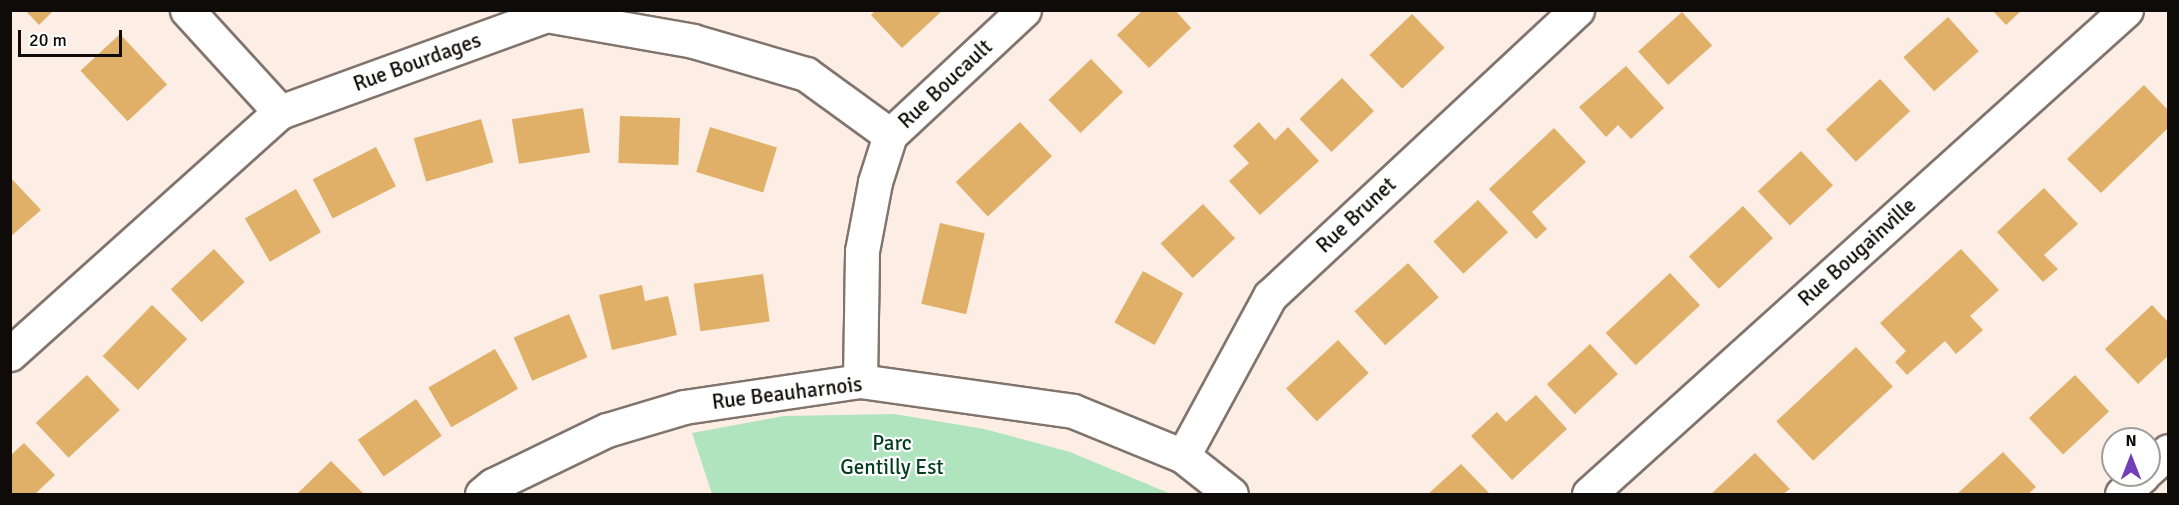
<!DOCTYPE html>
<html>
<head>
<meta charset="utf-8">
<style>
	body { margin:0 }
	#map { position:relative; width:2179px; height:505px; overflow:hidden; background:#fceee5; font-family:Signika,sans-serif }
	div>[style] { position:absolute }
	.green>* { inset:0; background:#afe4be }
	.building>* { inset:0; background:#e0b069; transform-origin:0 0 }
	.roads { filter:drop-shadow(2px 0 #81746c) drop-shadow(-2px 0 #81746c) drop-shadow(0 2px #81746c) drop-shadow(0 -2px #81746c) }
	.minor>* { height:33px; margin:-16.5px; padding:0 16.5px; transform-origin:16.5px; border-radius:16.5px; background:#fff }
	span { translate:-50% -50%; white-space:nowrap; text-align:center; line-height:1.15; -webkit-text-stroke:4.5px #fff; paint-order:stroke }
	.street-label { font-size:21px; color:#0f0b08 }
	.park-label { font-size:21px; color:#003e1e }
	.frame { position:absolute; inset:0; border:12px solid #0f0b08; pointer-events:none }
	.north { position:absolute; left:2101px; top:427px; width:60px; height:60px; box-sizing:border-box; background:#fff; border:2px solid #9f9d9c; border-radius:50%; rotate:0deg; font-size:16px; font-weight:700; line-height:24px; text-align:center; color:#0f0b08 }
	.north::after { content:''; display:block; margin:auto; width:21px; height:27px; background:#723fb6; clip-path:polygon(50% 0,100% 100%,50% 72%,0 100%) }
	.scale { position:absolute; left:18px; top:30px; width:104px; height:27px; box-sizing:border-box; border:3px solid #0f0b08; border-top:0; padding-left:8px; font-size:18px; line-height:21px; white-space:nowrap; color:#0f0b08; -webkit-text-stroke:4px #fff; paint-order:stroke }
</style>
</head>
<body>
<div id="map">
	<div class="green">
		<div style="clip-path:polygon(894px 414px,984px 429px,1070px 452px,1171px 494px,712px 494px,692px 433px,784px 416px)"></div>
	</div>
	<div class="building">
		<div style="clip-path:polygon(25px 10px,54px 10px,39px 25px)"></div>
		<div style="clip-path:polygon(876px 10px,943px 10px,902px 48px,871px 15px)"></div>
		<div style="clip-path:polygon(1143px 10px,1175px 10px,1191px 28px,1149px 68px,1117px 35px)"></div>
		<div style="clip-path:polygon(1992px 10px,2022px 10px,2006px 25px)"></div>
		<div style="left:1682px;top:12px;width:45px;height:59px;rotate:48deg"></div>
		<div style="left:1412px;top:14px;width:47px;height:59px;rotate:46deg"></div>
		<div style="left:1948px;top:17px;width:46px;height:60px;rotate:48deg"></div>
		<div style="left:120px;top:34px;width:69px;height:54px;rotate:47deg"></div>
		<div style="left:1091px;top:59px;width:46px;height:59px;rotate:46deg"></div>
		<div style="clip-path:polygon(1626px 66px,1664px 108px,1631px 139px,1618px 125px,1606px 137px,1579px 107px)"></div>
		<div style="left:1342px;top:78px;width:46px;height:59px;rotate:46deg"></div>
		<div style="left:1880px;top:79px;width:44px;height:74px;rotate:47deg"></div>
		<div style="clip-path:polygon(2144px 85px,2168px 110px,2168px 128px,2101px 193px,2067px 159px)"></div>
		<div style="left:583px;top:108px;width:45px;height:72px;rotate:81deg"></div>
		<div style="left:620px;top:116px;width:60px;height:47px;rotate:2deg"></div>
		<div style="left:481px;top:119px;width:45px;height:70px;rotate:74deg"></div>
		<div style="left:1020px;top:122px;width:47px;height:88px;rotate:47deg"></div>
		<div style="clip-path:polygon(1259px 122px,1275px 140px,1288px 127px,1319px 161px,1260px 215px,1229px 181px,1249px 163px,1233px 146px)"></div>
		<div style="left:710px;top:127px;width:70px;height:47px;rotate:17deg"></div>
		<div style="clip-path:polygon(1554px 128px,1586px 162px,1532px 212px,1547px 229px,1536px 239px,1489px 189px)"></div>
		<div style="left:376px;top:147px;width:44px;height:71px;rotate:63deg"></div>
		<div style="left:1801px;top:151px;width:47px;height:59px;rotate:47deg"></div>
		<div style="clip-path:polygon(10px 177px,41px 210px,10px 237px)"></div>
		<div style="clip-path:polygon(2044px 188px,2078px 224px,2044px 255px,2058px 269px,2043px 282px,1997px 232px)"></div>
		<div style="left:296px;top:189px;width:50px;height:59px;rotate:60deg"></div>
		<div style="left:1478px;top:200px;width:44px;height:61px;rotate:47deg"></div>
		<div style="left:1203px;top:204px;width:47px;height:58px;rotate:47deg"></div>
		<div style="left:1743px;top:206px;width:44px;height:74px;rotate:47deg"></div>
		<div style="left:940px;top:223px;width:46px;height:83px;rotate:13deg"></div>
		<div style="left:214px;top:249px;width:45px;height:59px;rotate:47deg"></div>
		<div style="clip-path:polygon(1961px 249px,1999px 290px,1970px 316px,1983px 330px,1956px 354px,1945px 341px,1907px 375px,1895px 362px,1906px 351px,1880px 323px)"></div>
		<div style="left:1408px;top:263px;width:46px;height:72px;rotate:48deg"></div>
		<div style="left:1143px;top:271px;width:46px;height:59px;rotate:29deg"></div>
		<div style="left:1670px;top:273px;width:44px;height:88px;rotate:47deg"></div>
		<div style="left:763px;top:274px;width:48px;height:70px;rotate:82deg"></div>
		<div style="clip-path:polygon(642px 285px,645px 301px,668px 296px,677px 335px,612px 350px,599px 295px)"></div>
		<div style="left:152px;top:305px;width:49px;height:71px;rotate:44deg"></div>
		<div style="clip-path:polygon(2152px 305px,2168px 322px,2168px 356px,2138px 384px,2105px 349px)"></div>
		<div style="left:569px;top:314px;width:47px;height:60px;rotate:67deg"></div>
		<div style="left:1338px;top:340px;width:45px;height:71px;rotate:47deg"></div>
		<div style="left:1590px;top:344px;width:41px;height:59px;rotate:47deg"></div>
		<div style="left:1856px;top:347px;width:54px;height:109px;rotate:47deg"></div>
		<div style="left:495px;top:349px;width:46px;height:77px;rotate:60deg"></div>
		<div style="left:87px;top:375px;width:48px;height:70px;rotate:47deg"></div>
		<div style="left:2075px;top:375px;width:50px;height:63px;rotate:47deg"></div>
		<div style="clip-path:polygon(1536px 395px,1567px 429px,1512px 480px,1471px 436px,1497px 412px,1506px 422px)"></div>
		<div style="left:416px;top:399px;width:45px;height:71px;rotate:55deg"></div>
		<div style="clip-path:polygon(24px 443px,55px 475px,35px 494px,10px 494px,10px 456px)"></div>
		<div style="clip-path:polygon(2003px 452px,2036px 487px,2028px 494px,1957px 494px)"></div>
		<div style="clip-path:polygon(1755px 453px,1790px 489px,1783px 494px,1711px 494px)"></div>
		<div style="clip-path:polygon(331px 461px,364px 494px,297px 494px)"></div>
		<div style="clip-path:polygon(1461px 464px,1490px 494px,1428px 494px)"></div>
	</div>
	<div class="roads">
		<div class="minor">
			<div style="left:187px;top:10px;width:138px;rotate:47.6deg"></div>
			<div style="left:10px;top:354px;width:363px;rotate:-41.9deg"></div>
			<div style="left:280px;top:112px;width:283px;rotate:-20deg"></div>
			<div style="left:546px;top:15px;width:149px;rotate:10deg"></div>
			<div style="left:693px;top:41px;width:118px;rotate:16.3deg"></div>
			<div style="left:806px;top:74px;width:104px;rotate:36deg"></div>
			<div style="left:860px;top:381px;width:130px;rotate:-89.1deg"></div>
			<div style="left:862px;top:251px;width:70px;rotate:-79.3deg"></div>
			<div style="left:875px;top:182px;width:49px;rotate:-72.3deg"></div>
			<div style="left:890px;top:135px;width:183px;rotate:-43deg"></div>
			<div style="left:1183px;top:456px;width:182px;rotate:-61.5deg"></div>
			<div style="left:1270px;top:296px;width:420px;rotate:-43deg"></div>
			<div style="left:2149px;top:469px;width:26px;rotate:-43deg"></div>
			<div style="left:482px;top:494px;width:14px;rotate:-39deg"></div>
			<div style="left:493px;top:485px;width:127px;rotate:-25.8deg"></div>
			<div style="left:607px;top:430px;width:80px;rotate:-16.6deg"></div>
			<div style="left:684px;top:407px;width:178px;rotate:-8.4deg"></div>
			<div style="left:860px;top:381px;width:215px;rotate:8deg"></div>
			<div style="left:1073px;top:411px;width:119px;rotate:22.2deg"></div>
			<div style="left:1183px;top:456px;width:61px;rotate:38.4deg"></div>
			<div style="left:1589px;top:494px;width:723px;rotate:-42.03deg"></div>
			<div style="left:2122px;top:494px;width:28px;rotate:-42deg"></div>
		</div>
	</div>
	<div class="street-label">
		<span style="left:417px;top:62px;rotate:-20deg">Rue Bourdages</span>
		<span style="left:945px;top:84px;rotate:-43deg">Rue Boucault</span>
		<span style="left:1356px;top:215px;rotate:-43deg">Rue Brunet</span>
		<span style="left:1857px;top:252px;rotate:-42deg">Rue Bougainville</span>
		<span style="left:787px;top:393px;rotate:-7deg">Rue Beauharnois</span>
	</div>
	<div class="park-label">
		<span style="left:892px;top:455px">Parc<br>Gentilly Est</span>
	</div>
	<div class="frame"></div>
	<div class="north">N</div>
	<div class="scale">20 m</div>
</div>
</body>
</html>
